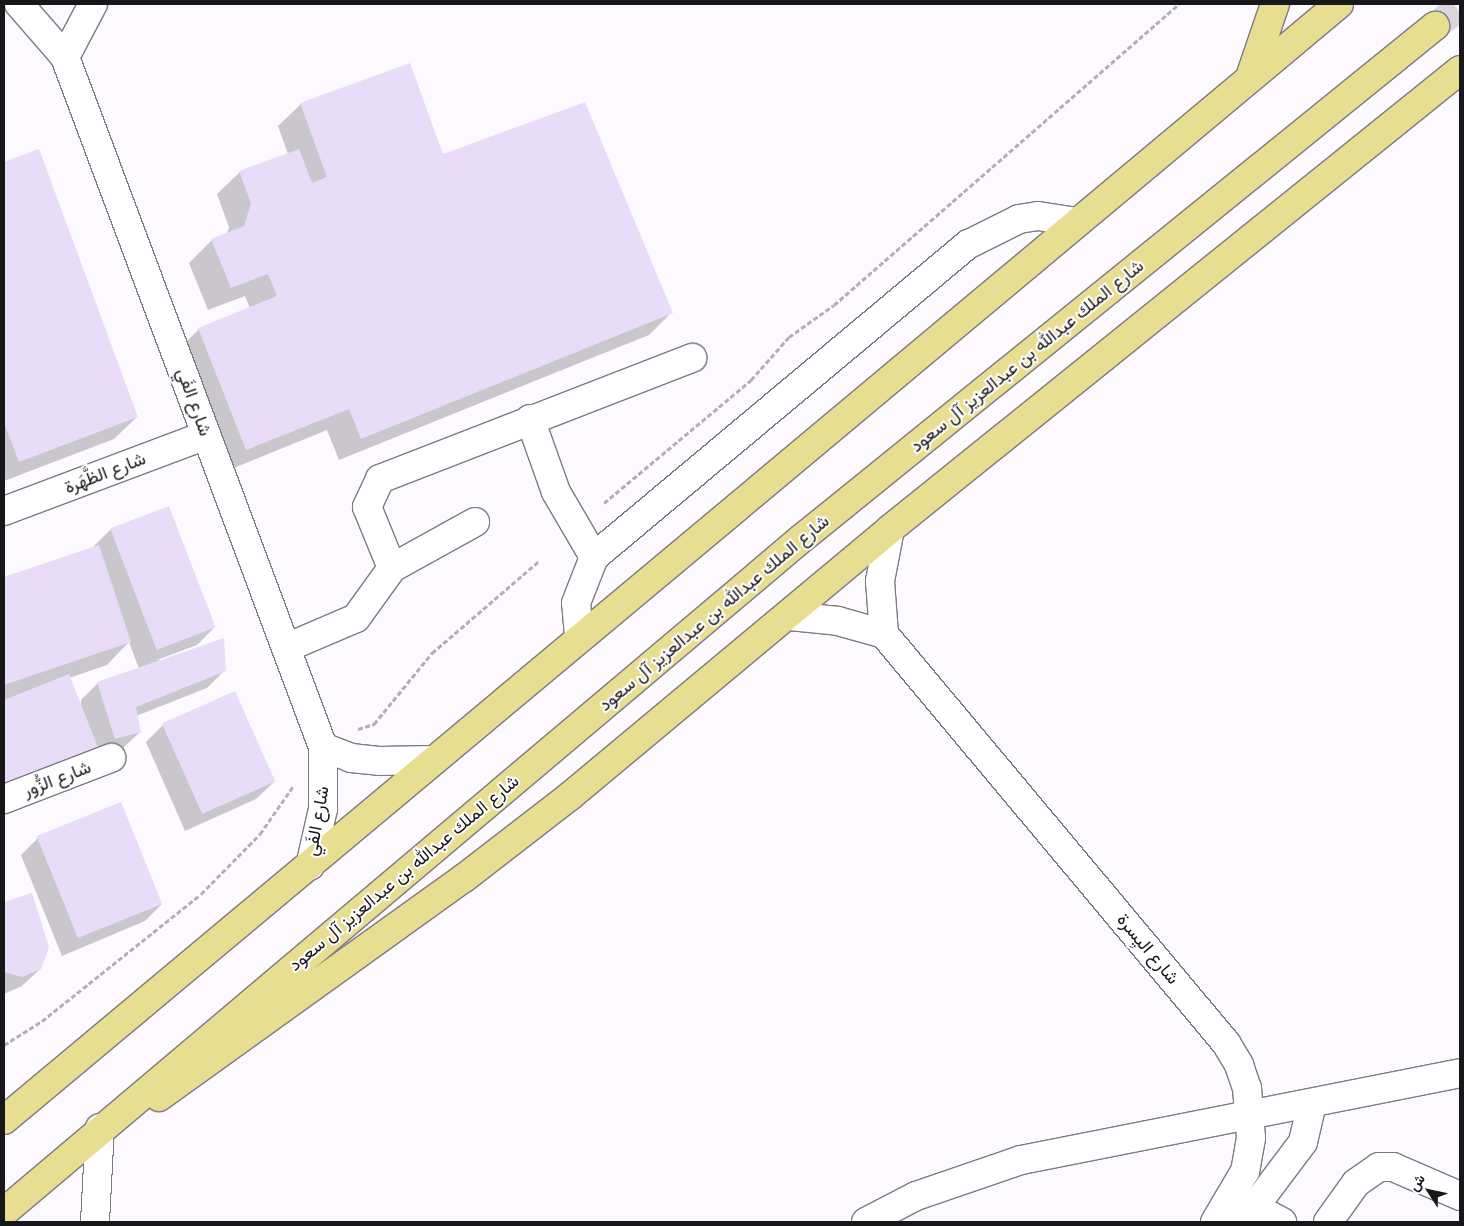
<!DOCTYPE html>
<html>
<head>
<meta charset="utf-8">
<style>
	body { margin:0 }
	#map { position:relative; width:1464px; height:1226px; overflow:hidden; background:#fcf9ff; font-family:Roboto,Vazirmatn,sans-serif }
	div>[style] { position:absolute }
	.shadow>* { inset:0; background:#0003 }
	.building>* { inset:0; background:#e9dcf9; transform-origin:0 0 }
	.major-tunnel>* { height:28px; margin-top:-14px; transform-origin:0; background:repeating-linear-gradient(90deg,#dad7dc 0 28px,transparent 0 42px) }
	.path>* { height:3px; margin-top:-1.5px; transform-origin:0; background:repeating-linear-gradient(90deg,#b3b0b5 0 5px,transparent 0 7.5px) }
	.roads { filter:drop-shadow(1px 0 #7e7a83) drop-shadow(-1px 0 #7e7a83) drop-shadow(0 1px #7e7a83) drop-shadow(0 -1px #7e7a83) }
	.minor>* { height:28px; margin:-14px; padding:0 14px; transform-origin:14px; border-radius:14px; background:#fff }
	.major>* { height:28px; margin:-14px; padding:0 14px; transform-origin:14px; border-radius:14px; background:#e8de91 }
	span { translate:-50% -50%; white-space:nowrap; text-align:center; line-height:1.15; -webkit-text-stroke:4px #fff; paint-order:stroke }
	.street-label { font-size:18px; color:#171619 }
	.frame { position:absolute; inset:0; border:5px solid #171619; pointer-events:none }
	.north { position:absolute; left:1404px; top:1166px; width:50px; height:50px; -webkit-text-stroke:4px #fff; paint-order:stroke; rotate:305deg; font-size:14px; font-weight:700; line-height:20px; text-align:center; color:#171619 }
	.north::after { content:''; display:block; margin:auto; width:18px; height:22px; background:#171619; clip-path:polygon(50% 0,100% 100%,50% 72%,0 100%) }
</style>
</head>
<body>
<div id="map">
	<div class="shadow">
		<div style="clip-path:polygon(301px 104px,442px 156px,671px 313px,649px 335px,339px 460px,327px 430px,224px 472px,176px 352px,199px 329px,250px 308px,245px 296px,208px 310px,189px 263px,212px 240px,227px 234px,229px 227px,217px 194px,240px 172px,288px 154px,278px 126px)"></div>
		<div style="clip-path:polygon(38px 151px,137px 417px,114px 439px,4px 481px,4px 164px)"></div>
		<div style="clip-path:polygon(evenodd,168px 508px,214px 628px,197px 645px,157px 660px,225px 670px,207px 688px,136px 716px,140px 732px,122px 749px,100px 755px,4px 804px,4px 578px,92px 548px,110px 530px,168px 508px,129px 642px,139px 669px,98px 683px,81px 700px,81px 709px,69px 678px,107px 665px,129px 642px)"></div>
		<div style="clip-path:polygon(163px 725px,274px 782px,256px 799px,185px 831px,146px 742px)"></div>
		<div style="clip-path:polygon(38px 838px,162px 904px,145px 921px,62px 956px,21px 855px)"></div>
		<div style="clip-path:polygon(31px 895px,40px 969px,22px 986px,4px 994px,4px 903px)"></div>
	</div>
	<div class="building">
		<div style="clip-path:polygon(410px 63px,443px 154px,585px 102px,673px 313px,361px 439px,349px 409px,246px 450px,198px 328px,277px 296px,268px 274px,231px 288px,211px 239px,244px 226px,251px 203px,239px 171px,299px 149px,312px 183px,327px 177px,300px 103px)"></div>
		<div style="clip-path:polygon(39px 149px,138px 417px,19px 462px,4px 422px,4px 162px)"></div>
		<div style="left:169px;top:506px;width:130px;height:63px;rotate:69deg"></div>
		<div style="clip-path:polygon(99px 545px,131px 642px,4px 685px,4px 577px)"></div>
		<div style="clip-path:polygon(224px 638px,226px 671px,136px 707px,141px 732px,115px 739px,97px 682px)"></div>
		<div style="clip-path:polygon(69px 674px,101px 755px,4px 784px,4px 700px)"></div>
		<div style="left:235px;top:691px;width:99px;height:80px;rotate:66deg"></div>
		<div style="left:121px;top:802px;width:110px;height:91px;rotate:68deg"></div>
		<div style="clip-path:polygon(32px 893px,49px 947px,41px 969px,22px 977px,4px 972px,4px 902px)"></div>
	</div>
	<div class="major-tunnel">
		<div style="left:1435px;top:26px;width:31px;rotate:-37deg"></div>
	</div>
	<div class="path">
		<div style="left:604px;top:503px;width:192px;rotate:-39.9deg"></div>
		<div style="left:751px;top:380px;width:57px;rotate:-48.5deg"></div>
		<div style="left:789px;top:337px;width:55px;rotate:-35.4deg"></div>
		<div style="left:834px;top:305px;width:458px;rotate:-41.1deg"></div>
		<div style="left:358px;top:729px;width:17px;rotate:-17deg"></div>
		<div style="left:374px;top:724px;width:92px;rotate:-50.8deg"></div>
		<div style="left:432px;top:653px;width:141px;rotate:-40.7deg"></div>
		<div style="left:4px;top:1045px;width:45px;rotate:-32.3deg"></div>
		<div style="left:42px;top:1021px;width:203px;rotate:-38.6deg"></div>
		<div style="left:201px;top:894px;width:84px;rotate:-45.5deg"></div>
		<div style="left:260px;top:834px;width:60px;rotate:-55.2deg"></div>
	</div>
	<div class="roads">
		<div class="minor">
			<div style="left:19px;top:4px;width:70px;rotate:49deg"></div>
			<div style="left:65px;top:57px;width:737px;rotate:69.5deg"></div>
			<div style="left:323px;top:747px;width:62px;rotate:90deg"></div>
			<div style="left:323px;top:809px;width:58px;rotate:102.8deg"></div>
			<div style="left:65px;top:57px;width:60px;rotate:-62.2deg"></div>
			<div style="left:530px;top:419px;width:77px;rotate:70.4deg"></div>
			<div style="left:556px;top:492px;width:75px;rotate:59.7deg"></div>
			<div style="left:4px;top:511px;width:216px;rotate:-20.6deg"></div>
			<div style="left:890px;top:529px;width:53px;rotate:100.9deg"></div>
			<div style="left:880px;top:581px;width:53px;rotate:85.7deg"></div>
			<div style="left:884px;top:634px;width:533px;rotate:50.1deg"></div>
			<div style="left:1226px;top:1043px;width:26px;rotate:59deg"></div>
			<div style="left:1239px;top:1065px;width:24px;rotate:71deg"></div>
			<div style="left:1247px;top:1088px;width:50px;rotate:85.4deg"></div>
			<div style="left:1251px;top:1138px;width:34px;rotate:100deg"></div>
			<div style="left:1245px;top:1171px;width:59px;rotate:120.5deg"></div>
			<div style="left:392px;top:568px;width:66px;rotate:-112.3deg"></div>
			<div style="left:367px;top:507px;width:31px;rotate:-65deg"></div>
			<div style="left:380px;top:479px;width:335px;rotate:-21.2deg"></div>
			<div style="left:790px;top:616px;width:48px;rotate:5.9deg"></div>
			<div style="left:838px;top:621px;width:48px;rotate:15.8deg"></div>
			<div style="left:579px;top:636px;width:33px;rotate:-95deg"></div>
			<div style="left:576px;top:603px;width:49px;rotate:-68.6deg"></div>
			<div style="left:594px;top:557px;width:488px;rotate:-39.9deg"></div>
			<div style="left:969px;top:244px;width:56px;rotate:-26.6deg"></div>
			<div style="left:1019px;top:219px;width:19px;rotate:-9deg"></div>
			<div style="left:1038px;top:216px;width:38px;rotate:9deg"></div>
			<div style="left:286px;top:648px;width:76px;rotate:-23.2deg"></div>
			<div style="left:356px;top:618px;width:62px;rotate:-54.2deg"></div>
			<div style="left:392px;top:568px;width:95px;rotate:-29deg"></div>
			<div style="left:323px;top:747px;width:30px;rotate:21deg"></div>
			<div style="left:351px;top:758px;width:28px;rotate:6deg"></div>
			<div style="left:379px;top:761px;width:55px;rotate:-1deg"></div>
			<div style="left:4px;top:799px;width:115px;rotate:-21deg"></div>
			<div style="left:1239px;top:1199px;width:49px;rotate:28.1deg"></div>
			<div style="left:95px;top:1222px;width:94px;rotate:-87deg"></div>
			<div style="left:866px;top:1222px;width:56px;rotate:-27.5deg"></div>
			<div style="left:916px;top:1196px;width:111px;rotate:-18.9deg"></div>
			<div style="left:1021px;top:1160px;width:448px;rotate:-11.2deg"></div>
			<div style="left:1243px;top:1222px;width:100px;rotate:-53.1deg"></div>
			<div style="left:1303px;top:1142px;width:40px;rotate:-77deg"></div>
			<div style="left:1328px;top:1222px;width:48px;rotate:-54.3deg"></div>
			<div style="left:1356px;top:1183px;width:28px;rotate:-35deg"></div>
			<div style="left:1379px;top:1167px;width:14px"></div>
			<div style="left:1393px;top:1167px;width:73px;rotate:23.4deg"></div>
		</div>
		<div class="major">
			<div style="left:1250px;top:77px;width:77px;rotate:-71.1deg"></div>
			<div style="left:159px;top:1097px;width:375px;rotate:-35.7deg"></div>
			<div style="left:464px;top:878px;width:134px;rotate:-37.7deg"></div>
			<div style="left:570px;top:796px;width:417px;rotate:-39.8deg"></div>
			<div style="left:890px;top:529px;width:732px;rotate:-38.84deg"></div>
			<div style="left:4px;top:1120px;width:1740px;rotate:-39.89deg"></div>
			<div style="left:4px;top:1212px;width:1043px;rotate:-40.18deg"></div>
			<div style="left:801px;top:539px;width:816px;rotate:-38.98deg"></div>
		</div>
	</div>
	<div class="street-label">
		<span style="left:1027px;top:356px;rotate:-39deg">شارع الملك عبدالله بن عبدالعزيز آل سعود</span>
		<span style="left:194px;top:402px;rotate:70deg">شارع الفَي</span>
		<span style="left:105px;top:473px;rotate:-21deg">شارع الظَّهَرة</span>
		<span style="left:714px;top:613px;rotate:-40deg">شارع الملك عبدالله بن عبدالعزيز آل سعود</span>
		<span style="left:57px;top:779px;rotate:-21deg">شارع الزُّور</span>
		<span style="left:317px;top:821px;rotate:-80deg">شارع الفَي</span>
		<span style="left:404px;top:873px;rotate:-40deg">شارع الملك عبدالله بن عبدالعزيز آل سعود</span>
		<span style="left:1148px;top:949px;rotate:50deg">شارع اليِسرة</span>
	</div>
	<div class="frame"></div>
	<div class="north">ش</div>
</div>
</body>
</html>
